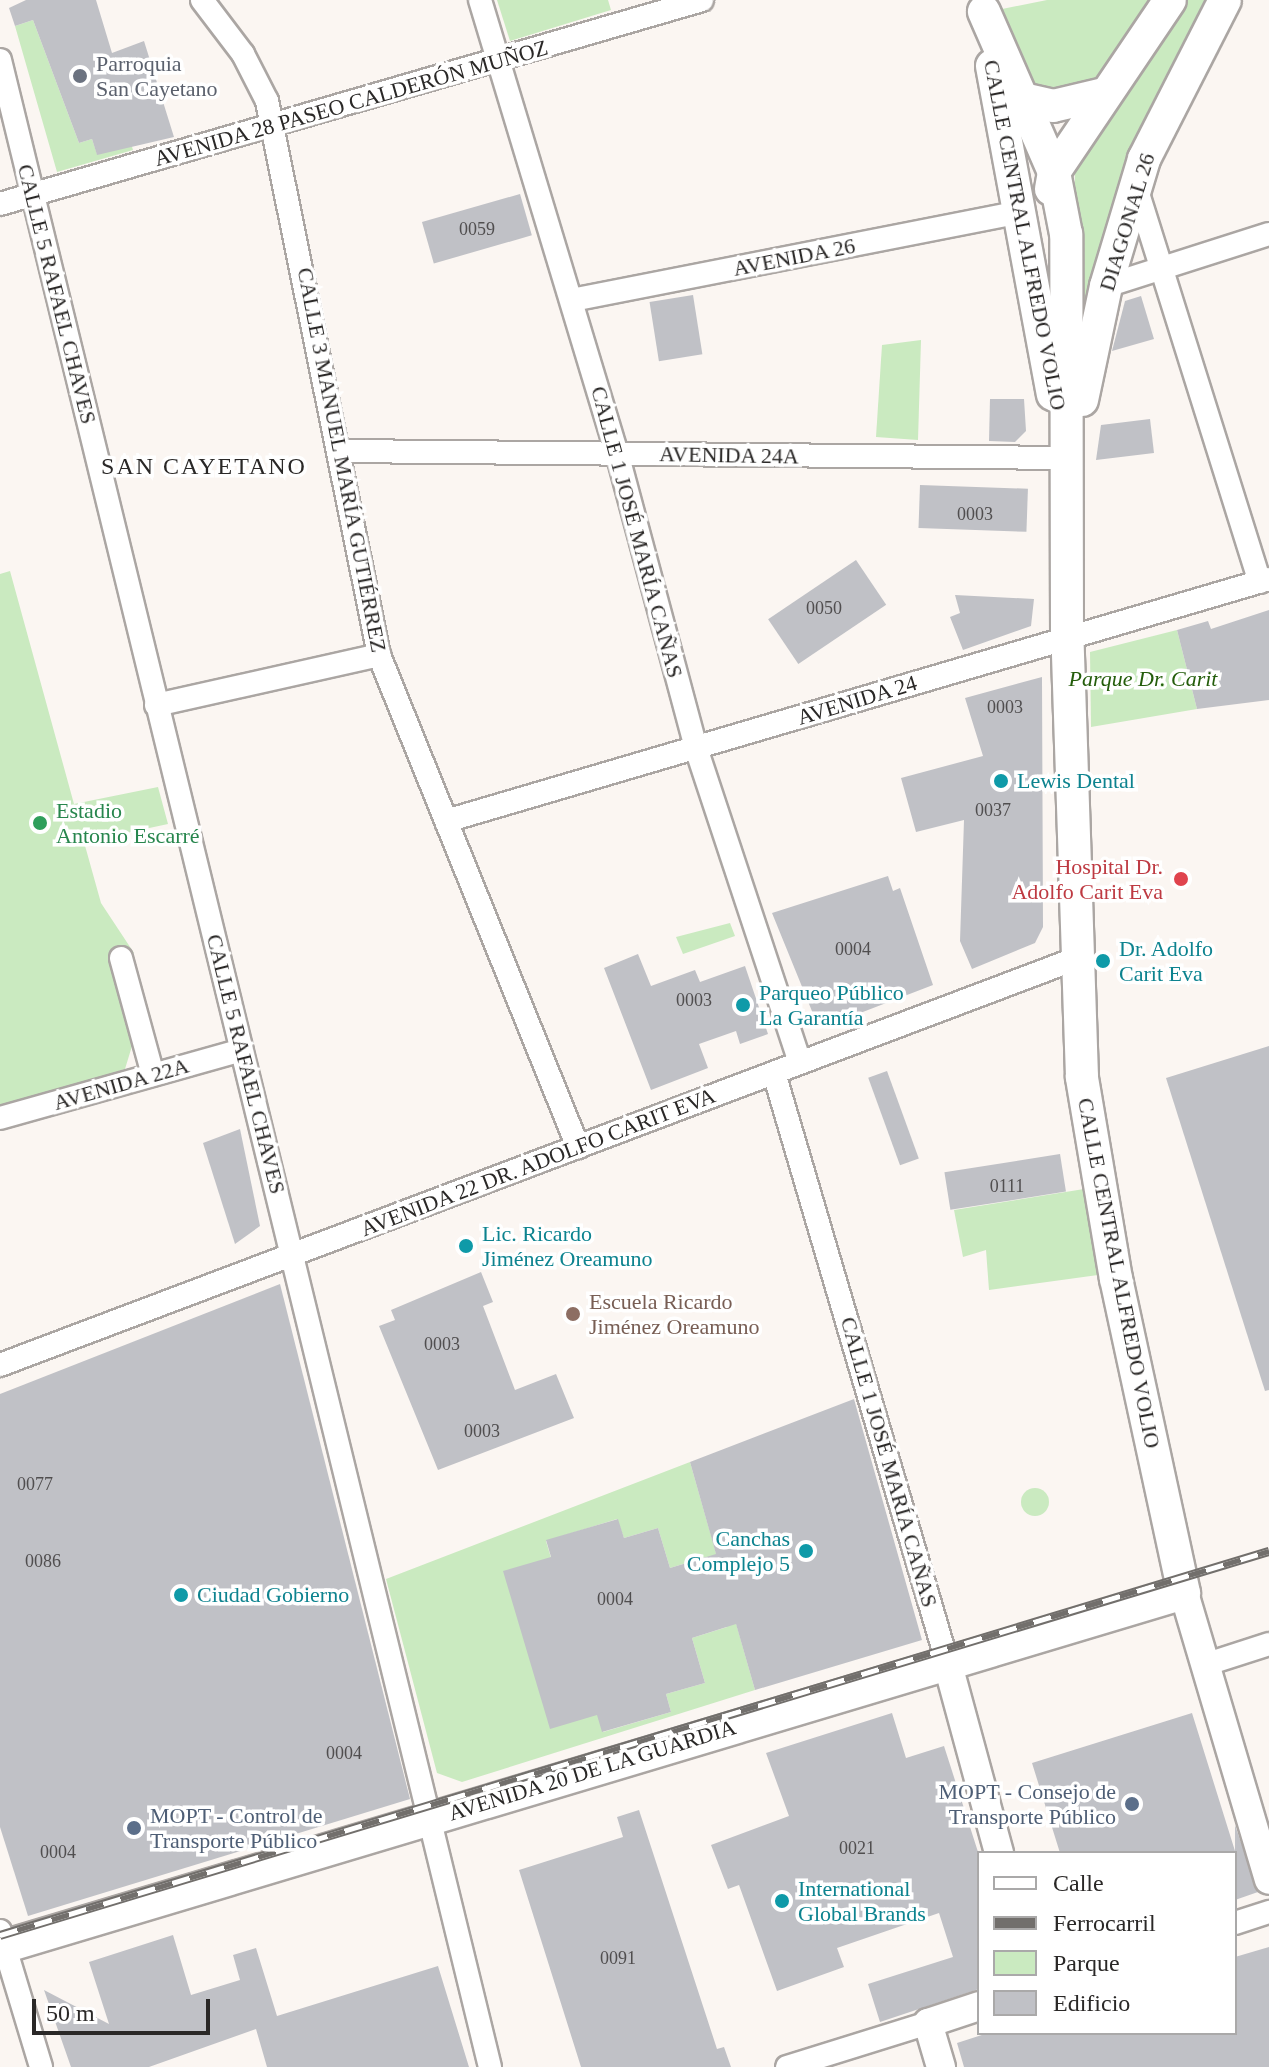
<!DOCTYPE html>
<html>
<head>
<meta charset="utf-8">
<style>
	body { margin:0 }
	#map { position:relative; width:1269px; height:2067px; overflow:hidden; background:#fbf6f2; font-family:"Times New Roman",serif }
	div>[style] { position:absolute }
	.green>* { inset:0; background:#caeac0 }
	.round { border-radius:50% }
	.building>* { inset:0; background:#c0c1c6; transform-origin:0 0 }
	.roads { filter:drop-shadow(2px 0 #aba6a3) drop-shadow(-2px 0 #aba6a3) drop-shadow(0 2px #aba6a3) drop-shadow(0 -2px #aba6a3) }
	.minor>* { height:22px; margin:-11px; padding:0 11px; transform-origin:11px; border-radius:11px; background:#fff }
	.tertiary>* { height:28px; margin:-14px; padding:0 14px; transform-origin:14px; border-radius:14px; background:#fff }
	.secondary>* { height:32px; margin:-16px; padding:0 16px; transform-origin:16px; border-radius:16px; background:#fff }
	.rail>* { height:9px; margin-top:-4.5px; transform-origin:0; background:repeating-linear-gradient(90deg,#fff 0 18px,#726f6c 0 36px); box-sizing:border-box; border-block:2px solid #726f6c }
	.dots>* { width:22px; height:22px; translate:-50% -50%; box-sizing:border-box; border:4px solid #fff; border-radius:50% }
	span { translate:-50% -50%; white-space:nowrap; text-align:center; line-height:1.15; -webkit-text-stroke:7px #fff; paint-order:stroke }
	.number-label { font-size:18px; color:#504e4f }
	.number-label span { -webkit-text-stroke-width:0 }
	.worship-label { font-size:22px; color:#5b616d }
	.left { translate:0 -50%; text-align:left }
	.street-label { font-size:22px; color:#2a2827 }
	.park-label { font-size:22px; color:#245d0b; font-style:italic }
	.culture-label { font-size:22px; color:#0d838f }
	.right { translate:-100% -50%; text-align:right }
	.leisure-label { font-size:22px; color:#27864d }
	.health-label { font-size:22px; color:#be3a42 }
	.education-label { font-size:22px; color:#785e54 }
	.service-label { font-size:22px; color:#4e5e75 }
	.neighbourhood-label { font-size:24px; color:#2a2827; letter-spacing:2px }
	.legend { position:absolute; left:977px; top:1851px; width:260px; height:184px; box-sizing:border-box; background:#fff; border:2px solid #aaa9a9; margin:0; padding:10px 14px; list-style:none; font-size:24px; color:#2a2827 }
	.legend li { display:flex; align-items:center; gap:16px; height:40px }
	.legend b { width:40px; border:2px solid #aaa9a9 }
	.scale { position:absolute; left:32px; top:1999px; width:178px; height:36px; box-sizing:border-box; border:4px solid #2a2827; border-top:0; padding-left:10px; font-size:24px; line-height:28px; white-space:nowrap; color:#2a2827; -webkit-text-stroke:6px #fff; paint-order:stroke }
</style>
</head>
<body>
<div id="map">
	<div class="green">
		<div style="clip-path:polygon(497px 0,608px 0,611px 10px,510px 41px)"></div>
		<div style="clip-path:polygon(1047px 0,1153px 0,1102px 78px,1051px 97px,1020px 81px,1002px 9px)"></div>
		<div style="clip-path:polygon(1187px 0,1212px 0,1071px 407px,1075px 167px)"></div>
		<div style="clip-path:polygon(33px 20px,79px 143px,92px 139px,97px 154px,126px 128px,133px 150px,57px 172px,15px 26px)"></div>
		<div style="clip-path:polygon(921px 340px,918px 440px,876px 437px,882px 345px)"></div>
		<div style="clip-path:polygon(10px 571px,74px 804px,158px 787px,168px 824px,84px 842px,101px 903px,134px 953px,110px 962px,132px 1046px,125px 1069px,0 1108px,0 574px)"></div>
		<div style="clip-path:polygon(1177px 630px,1197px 709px,1091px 727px,1090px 652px)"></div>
		<div style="clip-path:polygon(730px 923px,735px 936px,683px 954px,676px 937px)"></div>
		<div style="clip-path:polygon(1084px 1189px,1098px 1275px,989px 1290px,986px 1250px,963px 1257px,954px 1210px)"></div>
		<div style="clip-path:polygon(evenodd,690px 1462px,755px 1690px,462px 1782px,437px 1773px,386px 1579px,690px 1462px,617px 1519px,624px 1538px,658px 1528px,670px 1568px,706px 1557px,727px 1627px,692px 1638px,705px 1683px,666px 1694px,671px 1712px,603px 1732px,546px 1541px,617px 1519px)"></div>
		<div class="round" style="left:1021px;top:1488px;width:28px;height:28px"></div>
	</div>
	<div class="building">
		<div style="clip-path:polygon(26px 0,96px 0,112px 53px,144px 41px,174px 137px,97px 155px,92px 139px,79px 143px,33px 20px,15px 26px,9px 8px)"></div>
		<div style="left:520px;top:194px;width:43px;height:102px;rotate:74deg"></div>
		<div style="left:693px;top:295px;width:60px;height:44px;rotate:81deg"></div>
		<div style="clip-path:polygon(1141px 296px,1154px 339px,1112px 351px,1125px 301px)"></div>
		<div style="clip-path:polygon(990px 399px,1024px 399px,1026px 431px,1015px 442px,989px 441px)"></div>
		<div style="clip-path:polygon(1150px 419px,1154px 453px,1096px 460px,1101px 425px)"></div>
		<div style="left:920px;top:485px;width:108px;height:43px;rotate:2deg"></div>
		<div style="left:856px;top:560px;width:54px;height:106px;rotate:56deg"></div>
		<div style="clip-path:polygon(955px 595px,1034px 599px,1031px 626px,963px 650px,950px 617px,960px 613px)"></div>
		<div style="clip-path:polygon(1269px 610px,1269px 700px,1197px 709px,1177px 630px,1208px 621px,1211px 629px)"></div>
		<div style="clip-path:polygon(1042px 677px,1043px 927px,1035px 943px,972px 969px,960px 941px,964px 820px,916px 832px,901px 778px,983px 756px,965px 698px)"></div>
		<div style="clip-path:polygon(888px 876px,893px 891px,900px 888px,933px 985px,842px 1020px,816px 1021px,772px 913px)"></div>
		<div style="clip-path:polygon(638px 954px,651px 986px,695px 970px,700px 982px,745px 966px,768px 1034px,740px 1044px,736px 1031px,699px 1044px,708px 1068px,651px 1090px,604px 968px)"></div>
		<div style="clip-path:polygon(1269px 1046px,1269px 1390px,1265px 1391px,1166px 1078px)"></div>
		<div style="left:887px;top:1071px;width:93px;height:20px;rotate:70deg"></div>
		<div style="clip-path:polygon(240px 1129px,260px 1226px,235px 1244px,203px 1143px)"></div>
		<div style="left:1060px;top:1154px;width:38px;height:117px;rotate:81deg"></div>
		<div style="clip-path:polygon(481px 1272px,493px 1302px,483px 1306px,515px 1390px,556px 1374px,574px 1418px,438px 1470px,379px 1326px,395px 1320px,391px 1310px)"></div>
		<div style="clip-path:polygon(280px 1284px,410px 1799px,28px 1916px,0 1827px,0 1394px)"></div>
		<div style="clip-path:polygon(854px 1399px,922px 1640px,755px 1690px,736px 1624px,692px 1638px,705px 1683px,666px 1694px,671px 1712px,602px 1732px,597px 1715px,550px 1729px,503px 1571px,551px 1557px,546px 1540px,618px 1519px,624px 1538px,658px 1528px,670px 1568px,716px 1554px,690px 1462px)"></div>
		<div style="clip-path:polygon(892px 1713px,906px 1758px,944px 1746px,979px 1855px,979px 1989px,880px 2022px,868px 1984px,953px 1957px,939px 1913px,837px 1948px,844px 1967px,777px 1991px,739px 1885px,728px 1889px,711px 1845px,789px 1816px,766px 1753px)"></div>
		<div style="clip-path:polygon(1192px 1713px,1235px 1851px,1235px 1825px,1258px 1892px,1235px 1900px,1235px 1853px,1060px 1853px,1032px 1763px)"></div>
		<div style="clip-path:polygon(639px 1810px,717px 2049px,724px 2047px,731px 2067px,581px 2067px,519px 1870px,623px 1837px,617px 1817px)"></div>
		<div style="clip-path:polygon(173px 1935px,191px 1995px,240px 1980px,233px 1955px,256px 1948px,277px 2016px,438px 1966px,469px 2067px,267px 2067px,256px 2029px,149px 2067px,71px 2067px,44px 1990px,109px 2024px,89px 1962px)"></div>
		<div style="clip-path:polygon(1269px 1947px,1269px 2067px,964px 2067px,957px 2043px,988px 2033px,1235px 2033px,1235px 1957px)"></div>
	</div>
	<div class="roads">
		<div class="minor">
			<div style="left:202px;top:0;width:68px;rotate:52.8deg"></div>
			<div style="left:243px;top:54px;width:53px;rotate:62.9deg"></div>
			<div style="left:267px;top:101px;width:565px;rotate:78.57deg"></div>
			<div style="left:379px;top:655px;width:531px;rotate:67.98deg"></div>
			<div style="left:480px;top:0;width:473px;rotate:73.2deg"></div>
			<div style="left:617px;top:453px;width:305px;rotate:75deg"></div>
			<div style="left:696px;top:748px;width:331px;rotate:71.7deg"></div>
			<div style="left:0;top:60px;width:2066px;rotate:76.28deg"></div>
			<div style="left:1136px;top:187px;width:414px;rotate:72.6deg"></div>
			<div style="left:0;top:204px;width:731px;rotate:-16.2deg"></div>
			<div style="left:1106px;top:286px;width:171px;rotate:-17.7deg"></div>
			<div style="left:572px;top:300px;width:452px;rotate:-11.1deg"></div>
			<div style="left:340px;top:451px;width:729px;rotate:0.55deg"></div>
			<div style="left:156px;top:705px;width:229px;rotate:-12.6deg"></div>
			<div style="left:446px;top:821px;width:858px;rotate:-16.39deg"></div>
			<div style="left:121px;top:958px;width:121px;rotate:74.7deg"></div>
			<div style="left:774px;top:1073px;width:617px;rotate:73.62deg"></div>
			<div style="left:0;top:1118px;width:251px;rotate:-15.7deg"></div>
			<div style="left:0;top:1365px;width:1149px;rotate:-20.69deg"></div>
			<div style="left:1204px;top:1665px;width:68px;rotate:-17.9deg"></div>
			<div style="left:1235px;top:1923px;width:36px;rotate:-18deg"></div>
			<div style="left:0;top:1931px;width:142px;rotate:73.2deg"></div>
			<div style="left:787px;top:2067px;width:148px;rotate:-17.3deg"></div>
		</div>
		<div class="tertiary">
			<div style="left:1184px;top:1593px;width:299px;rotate:73.5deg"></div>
			<div style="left:948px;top:1665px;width:195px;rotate:74.8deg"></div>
			<div style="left:941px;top:2067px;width:46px;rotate:-106.5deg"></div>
			<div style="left:928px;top:2023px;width:54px;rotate:-18.4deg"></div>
		</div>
		<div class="secondary">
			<div style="left:992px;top:66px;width:334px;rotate:79.5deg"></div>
			<div style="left:1019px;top:98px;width:35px;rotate:13deg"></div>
			<div style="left:1053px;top:106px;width:52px;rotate:-13.2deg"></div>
			<div style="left:1051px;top:189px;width:17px;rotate:-80deg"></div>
			<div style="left:1054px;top:172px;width:207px;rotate:-56deg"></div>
			<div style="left:1082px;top:400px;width:116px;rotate:-78.1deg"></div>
			<div style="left:1106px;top:286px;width:133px;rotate:-73.3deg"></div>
			<div style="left:1144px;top:159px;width:178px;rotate:-63deg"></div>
			<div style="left:0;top:1948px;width:1236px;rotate:-16.69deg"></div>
			<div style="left:1184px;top:1593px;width:321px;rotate:-102.2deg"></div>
			<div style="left:1116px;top:1279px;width:205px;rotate:-99.6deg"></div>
			<div style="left:1082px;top:1077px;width:441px;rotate:-91.9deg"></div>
			<div style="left:1067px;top:636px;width:402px;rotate:-90.1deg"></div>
			<div style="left:1066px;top:234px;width:63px;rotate:-101deg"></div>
			<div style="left:1054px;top:172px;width:175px;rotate:-113.6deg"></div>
		</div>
	</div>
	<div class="rail">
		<div style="left:0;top:1935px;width:1326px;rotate:-16.84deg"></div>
	</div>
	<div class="dots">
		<div style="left:80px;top:76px;background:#6b7280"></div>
		<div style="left:1001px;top:781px;background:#0f9aa8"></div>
		<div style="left:40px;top:823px;background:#2e9e5b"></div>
		<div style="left:1181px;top:879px;background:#e0444e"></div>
		<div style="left:1103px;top:961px;background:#0f9aa8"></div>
		<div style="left:743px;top:1005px;background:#0f9aa8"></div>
		<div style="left:466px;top:1246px;background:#0f9aa8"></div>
		<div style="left:573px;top:1314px;background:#8d6e63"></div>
		<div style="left:806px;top:1551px;background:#0f9aa8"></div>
		<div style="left:181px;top:1595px;background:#0f9aa8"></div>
		<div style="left:1132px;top:1804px;background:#5c6f8a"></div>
		<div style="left:134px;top:1828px;background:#5c6f8a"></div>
		<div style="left:782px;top:1901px;background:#0f9aa8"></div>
	</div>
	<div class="number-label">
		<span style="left:477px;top:229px">0059</span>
		<span style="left:975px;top:514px">0003</span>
		<span style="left:824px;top:608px">0050</span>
		<span style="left:1005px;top:707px">0003</span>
		<span style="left:993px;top:810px">0037</span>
		<span style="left:853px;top:949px">0004</span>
		<span style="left:694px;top:1000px">0003</span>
		<span style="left:1007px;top:1186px">0111</span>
		<span style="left:442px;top:1344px">0003</span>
		<span style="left:482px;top:1431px">0003</span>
		<span style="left:35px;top:1484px">0077</span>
		<span style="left:43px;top:1561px">0086</span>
		<span style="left:615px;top:1599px">0004</span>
		<span style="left:344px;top:1753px">0004</span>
		<span style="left:857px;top:1848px">0021</span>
		<span style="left:58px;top:1852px">0004</span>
		<span style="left:618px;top:1958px">0091</span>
	</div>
	<div class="worship-label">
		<span class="left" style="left:96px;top:76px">Parroquia<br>San Cayetano</span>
	</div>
	<div class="street-label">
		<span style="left:351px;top:103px;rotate:-16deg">AVENIDA 28 PASEO CALDERÓN MUÑOZ</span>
		<span style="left:1127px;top:222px;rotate:-73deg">DIAGONAL 26</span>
		<span style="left:1025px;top:235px;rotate:79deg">CALLE CENTRAL ALFREDO VOLIO</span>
		<span style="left:794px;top:257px;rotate:-11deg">AVENIDA 26</span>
		<span style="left:57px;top:294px;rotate:76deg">CALLE 5 RAFAEL CHAVES</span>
		<span style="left:729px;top:455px;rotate:1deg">AVENIDA 24A</span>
		<span style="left:342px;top:460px;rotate:79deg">CALLE 3 MANUEL MARÍA GUTIÉRREZ</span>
		<span style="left:637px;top:532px;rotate:75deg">CALLE 1 JOSÉ MARÍA CAÑAS</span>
		<span style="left:857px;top:700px;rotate:-17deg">AVENIDA 24</span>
		<span style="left:246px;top:1064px;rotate:76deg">CALLE 5 RAFAEL CHAVES</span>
		<span style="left:121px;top:1084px;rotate:-16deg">AVENIDA 22A</span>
		<span style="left:538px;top:1162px;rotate:-21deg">AVENIDA 22 DR. ADOLFO CARIT EVA</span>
		<span style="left:1119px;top:1273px;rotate:79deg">CALLE CENTRAL ALFREDO VOLIO</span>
		<span style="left:889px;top:1462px;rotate:74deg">CALLE 1 JOSÉ MARÍA CAÑAS</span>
		<span style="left:592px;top:1770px;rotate:-17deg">AVENIDA 20 DE LA GUARDIA</span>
	</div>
	<div class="park-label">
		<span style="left:1143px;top:679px">Parque Dr. Carit</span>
	</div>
	<div class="culture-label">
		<span class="left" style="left:1017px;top:781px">Lewis Dental</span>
		<span class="left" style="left:1119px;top:961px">Dr. Adolfo<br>Carit Eva</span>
		<span class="left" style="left:759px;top:1005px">Parqueo Público<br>La Garantía</span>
		<span class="left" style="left:482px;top:1246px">Lic. Ricardo<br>Jiménez Oreamuno</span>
		<span class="right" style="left:790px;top:1551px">Canchas<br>Complejo 5</span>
		<span class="left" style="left:197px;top:1595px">Ciudad Gobierno</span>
		<span class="left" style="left:798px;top:1901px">International<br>Global Brands</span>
	</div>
	<div class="leisure-label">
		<span class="left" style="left:56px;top:823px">Estadio<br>Antonio Escarré</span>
	</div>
	<div class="health-label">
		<span class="right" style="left:1163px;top:879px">Hospital Dr.<br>Adolfo Carit Eva</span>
	</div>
	<div class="education-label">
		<span class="left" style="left:589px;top:1314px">Escuela Ricardo<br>Jiménez Oreamuno</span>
	</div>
	<div class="service-label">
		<span class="right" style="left:1116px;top:1804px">MOPT - Consejo de<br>Transporte Público</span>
		<span class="left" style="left:150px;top:1828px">MOPT - Control de<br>Transporte Público</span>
	</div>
	<div class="neighbourhood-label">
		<span style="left:204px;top:467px">SAN CAYETANO</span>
	</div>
	<ul class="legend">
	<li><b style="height:10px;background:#fff"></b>Calle</li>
	<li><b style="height:10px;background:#726f6c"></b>Ferrocarril</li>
	<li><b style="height:22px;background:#caeac0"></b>Parque</li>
	<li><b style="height:22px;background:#c0c1c6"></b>Edificio</li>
	</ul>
	<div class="scale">50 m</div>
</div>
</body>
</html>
